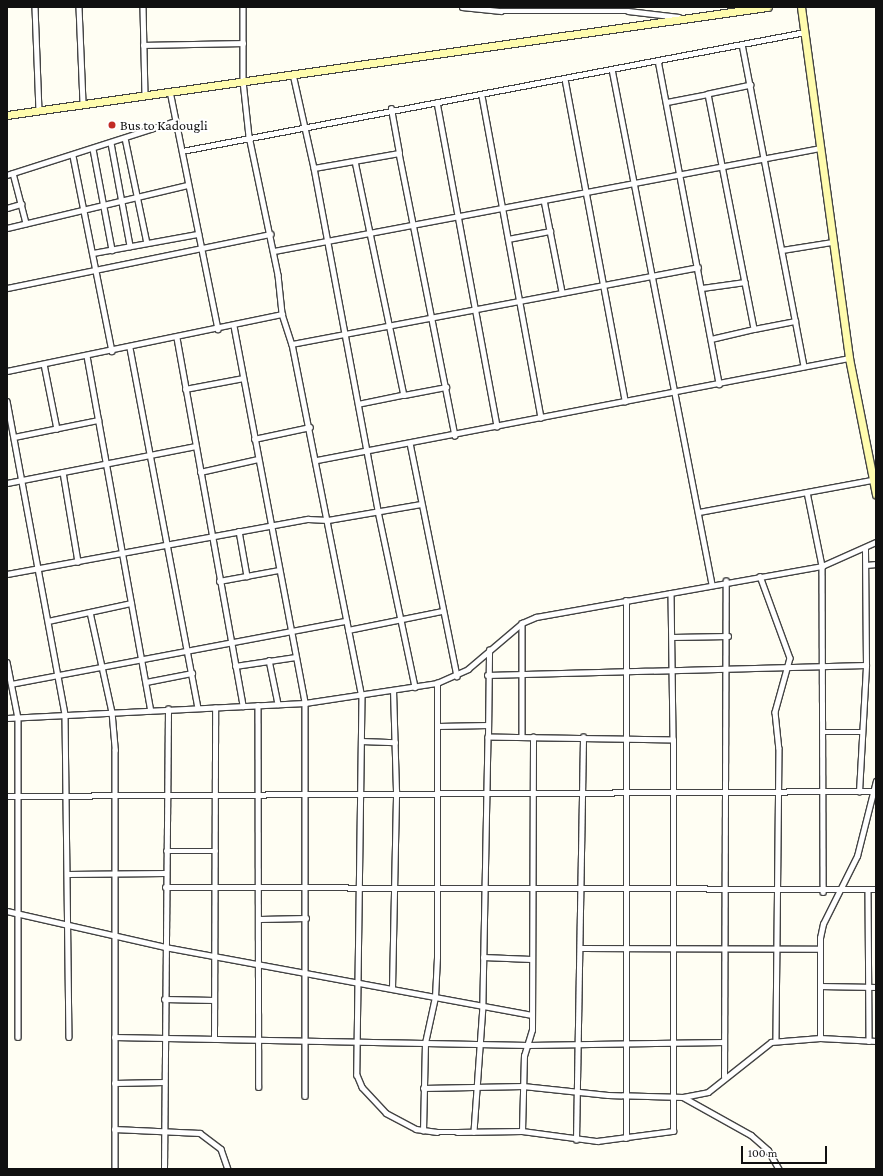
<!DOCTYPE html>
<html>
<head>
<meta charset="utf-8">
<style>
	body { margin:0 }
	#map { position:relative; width:883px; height:1176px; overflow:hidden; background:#fffef3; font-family:"Crimson Pro",serif }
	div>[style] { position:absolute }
	.roads { filter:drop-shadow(1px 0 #434343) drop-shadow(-1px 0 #434343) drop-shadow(0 1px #434343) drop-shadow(0 -1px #434343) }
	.street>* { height:4.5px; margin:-2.25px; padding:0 2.25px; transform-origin:2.25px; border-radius:2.25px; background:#fff }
	.secondary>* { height:7px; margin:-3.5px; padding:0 3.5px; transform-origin:3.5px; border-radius:3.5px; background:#fffcae }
	.dots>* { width:11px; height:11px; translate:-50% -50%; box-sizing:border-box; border:2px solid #fff; border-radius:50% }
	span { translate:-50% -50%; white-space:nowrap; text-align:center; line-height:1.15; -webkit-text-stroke:4px #fff; paint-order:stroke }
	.poi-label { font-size:14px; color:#101010 }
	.left { translate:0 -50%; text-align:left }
	.frame { position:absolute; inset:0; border:8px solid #101010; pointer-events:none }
	.scale { position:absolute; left:741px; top:1146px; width:86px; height:18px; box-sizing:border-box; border:2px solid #101010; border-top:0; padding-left:5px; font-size:12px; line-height:14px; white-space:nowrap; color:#101010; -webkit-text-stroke:3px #fff; paint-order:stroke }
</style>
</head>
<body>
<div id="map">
	<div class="roads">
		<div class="street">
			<div style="left:35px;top:7px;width:103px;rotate:87.8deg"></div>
			<div style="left:79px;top:7px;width:97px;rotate:87.6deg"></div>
			<div style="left:143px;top:7px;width:88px;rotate:88.7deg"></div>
			<div style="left:243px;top:7px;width:74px;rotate:90deg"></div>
			<div style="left:243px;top:81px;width:55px;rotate:83.8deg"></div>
			<div style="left:249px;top:136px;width:142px;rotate:78.2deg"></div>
			<div style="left:278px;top:275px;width:39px;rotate:84deg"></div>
			<div style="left:282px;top:314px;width:32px;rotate:72deg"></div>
			<div style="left:292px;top:344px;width:359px;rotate:78.8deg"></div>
			<div style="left:362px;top:696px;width:379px;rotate:90.8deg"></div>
			<div style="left:357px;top:1075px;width:13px;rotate:67deg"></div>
			<div style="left:362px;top:1087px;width:35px;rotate:47deg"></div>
			<div style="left:386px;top:1113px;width:34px;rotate:28deg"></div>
			<div style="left:416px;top:1129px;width:21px;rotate:8deg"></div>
			<div style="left:437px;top:1132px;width:20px"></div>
			<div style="left:457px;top:1132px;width:65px;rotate:-0.9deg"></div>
			<div style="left:522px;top:1131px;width:76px;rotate:7.6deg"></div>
			<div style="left:597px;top:1141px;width:77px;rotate:-7.5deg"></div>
			<div style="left:673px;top:1131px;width:391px;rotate:-90deg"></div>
			<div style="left:673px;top:740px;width:185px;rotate:-179.1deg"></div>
			<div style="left:488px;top:737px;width:269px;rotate:91.1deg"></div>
			<div style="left:483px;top:1006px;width:126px;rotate:94.1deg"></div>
			<div style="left:462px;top:7px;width:39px;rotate:6deg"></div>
			<div style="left:501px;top:11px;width:127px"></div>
			<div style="left:628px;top:11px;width:51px;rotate:6.7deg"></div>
			<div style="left:742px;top:44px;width:328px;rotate:79.1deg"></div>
			<div style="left:143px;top:45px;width:100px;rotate:-1.1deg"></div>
			<div style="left:658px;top:60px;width:330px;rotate:79.3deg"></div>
			<div style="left:612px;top:69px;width:525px;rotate:79.01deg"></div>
			<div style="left:293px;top:74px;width:96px;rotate:77.4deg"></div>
			<div style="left:314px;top:168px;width:86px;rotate:-10deg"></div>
			<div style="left:399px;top:153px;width:45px;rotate:-100.3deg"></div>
			<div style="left:565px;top:79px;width:328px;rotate:79.4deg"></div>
			<div style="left:751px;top:85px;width:44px;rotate:168.2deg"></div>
			<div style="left:708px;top:94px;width:239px;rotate:78.9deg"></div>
			<div style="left:754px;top:329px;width:42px;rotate:-11deg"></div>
			<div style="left:170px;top:91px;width:243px;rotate:78.6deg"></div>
			<div style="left:482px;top:96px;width:327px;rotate:79.6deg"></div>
			<div style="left:437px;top:102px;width:330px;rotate:79.5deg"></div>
			<div style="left:667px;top:102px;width:42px;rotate:-11deg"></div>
			<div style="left:125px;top:138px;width:107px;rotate:78.2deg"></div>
			<div style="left:111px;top:143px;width:105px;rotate:79.5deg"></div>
			<div style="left:93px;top:149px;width:103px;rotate:79.3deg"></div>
			<div style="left:182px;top:151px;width:634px;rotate:-10.81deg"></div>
			<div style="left:399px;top:153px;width:288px;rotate:78.8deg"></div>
			<div style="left:73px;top:156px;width:199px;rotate:78.7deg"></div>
			<div style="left:355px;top:161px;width:239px;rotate:78.2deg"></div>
			<div style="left:404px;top:395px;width:45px;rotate:168.4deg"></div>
			<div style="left:314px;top:168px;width:349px;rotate:79.4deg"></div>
			<div style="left:378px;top:511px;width:180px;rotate:78.1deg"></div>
			<div style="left:13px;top:173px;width:52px;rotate:75.4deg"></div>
			<div style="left:7px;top:175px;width:176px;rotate:-17.8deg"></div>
			<div style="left:544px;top:200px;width:94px;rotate:78.9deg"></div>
			<div style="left:7px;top:208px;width:15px;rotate:-16deg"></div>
			<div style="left:7px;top:228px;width:186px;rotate:-13.4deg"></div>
			<div style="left:508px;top:239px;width:43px;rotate:-10.8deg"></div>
			<div style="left:782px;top:250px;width:51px;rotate:-9.1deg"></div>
			<div style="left:274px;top:251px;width:556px;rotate:-10.68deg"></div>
			<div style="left:93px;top:253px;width:107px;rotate:-10.3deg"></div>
			<div style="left:7px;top:288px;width:269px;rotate:-11.6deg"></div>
			<div style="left:702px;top:288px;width:43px;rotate:-7.9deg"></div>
			<div style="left:234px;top:326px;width:384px;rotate:79.3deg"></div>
			<div style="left:305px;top:703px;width:393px;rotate:90deg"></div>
			<div style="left:177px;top:338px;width:374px;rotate:79.8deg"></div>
			<div style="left:711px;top:339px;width:44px;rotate:-13.1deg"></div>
			<div style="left:292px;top:344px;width:413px;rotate:-10.7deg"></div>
			<div style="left:130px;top:348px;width:366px;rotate:79.3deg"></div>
			<div style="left:87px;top:356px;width:360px;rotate:79.8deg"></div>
			<div style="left:44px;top:364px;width:66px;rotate:78.7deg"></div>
			<div style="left:7px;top:371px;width:281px;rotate:-11.7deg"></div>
			<div style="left:185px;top:389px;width:59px;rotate:-10.7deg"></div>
			<div style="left:404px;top:395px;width:43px;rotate:-10.8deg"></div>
			<div style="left:7px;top:401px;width:319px;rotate:79.5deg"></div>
			<div style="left:65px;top:715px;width:322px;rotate:89.3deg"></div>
			<div style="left:14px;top:437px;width:86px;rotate:-11.4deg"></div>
			<div style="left:254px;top:439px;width:57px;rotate:-12.1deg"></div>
			<div style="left:410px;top:443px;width:238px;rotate:78.6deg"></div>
			<div style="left:317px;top:460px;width:542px;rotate:-10.85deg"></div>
			<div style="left:63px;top:472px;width:91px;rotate:80.5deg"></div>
			<div style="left:200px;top:472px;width:59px;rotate:-12.6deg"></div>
			<div style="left:7px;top:483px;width:192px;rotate:-11.1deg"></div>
			<div style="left:807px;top:492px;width:76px;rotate:78.5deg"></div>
			<div style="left:822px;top:566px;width:326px;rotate:89.8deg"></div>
			<div style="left:699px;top:512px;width:175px;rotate:-10.5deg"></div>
			<div style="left:239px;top:531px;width:46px;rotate:79.9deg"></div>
			<div style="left:866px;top:565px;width:10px;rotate:-6deg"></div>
			<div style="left:7px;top:574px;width:306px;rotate:-10.4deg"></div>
			<div style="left:308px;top:519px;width:20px;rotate:3deg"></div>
			<div style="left:328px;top:520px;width:94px;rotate:-9.8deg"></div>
			<div style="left:760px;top:576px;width:87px;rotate:69.9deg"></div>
			<div style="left:790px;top:658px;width:56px;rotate:105.5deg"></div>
			<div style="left:775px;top:712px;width:36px;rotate:84deg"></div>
			<div style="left:779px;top:748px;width:293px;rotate:90.6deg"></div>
			<div style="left:219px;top:581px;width:61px;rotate:-10.4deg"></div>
			<div style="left:671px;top:593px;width:147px;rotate:89.2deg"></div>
			<div style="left:626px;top:600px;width:538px;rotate:90deg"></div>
			<div style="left:90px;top:612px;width:102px;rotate:77.6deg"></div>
			<div style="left:112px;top:712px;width:38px;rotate:85deg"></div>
			<div style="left:115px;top:750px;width:419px;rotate:90deg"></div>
			<div style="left:48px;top:621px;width:85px;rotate:-12.2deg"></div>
			<div style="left:522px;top:623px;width:114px;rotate:90deg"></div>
			<div style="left:348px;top:630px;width:96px;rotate:-11.4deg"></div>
			<div style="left:672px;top:637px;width:56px;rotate:-1deg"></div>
			<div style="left:269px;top:660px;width:45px;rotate:78.4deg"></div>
			<div style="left:7px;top:662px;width:57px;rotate:78.9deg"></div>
			<div style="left:18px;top:718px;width:319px;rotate:90deg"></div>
			<div style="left:235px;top:666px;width:61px;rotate:-8.5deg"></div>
			<div style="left:487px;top:675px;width:379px;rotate:-1.5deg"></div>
			<div style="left:146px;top:682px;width:47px;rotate:-11.1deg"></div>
			<div style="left:11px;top:684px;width:341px;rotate:-10.7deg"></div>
			<div style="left:258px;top:705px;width:382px;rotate:89.9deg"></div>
			<div style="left:7px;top:718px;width:298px;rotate:-2.9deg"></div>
			<div style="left:305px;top:703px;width:134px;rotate:-8.6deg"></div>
			<div style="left:437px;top:683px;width:34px;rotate:-24deg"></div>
			<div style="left:468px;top:669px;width:71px;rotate:-40.4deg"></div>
			<div style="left:522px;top:623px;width:15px;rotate:-23deg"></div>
			<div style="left:536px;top:617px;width:291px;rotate:-10.1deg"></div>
			<div style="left:822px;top:566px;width:59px;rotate:-24deg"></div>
			<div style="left:438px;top:726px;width:50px;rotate:-1.1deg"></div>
			<div style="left:824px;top:732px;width:38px"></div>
			<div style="left:488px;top:737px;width:87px;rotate:-89.3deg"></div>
			<div style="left:361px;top:741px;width:34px;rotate:2deg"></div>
			<div style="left:859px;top:792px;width:127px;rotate:-86.8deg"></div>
			<div style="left:866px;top:665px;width:117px;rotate:-90.5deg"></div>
			<div style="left:7px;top:796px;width:869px;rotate:-0.33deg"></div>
			<div style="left:166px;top:851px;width:50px"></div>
			<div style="left:68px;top:874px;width:97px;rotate:-0.6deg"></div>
			<div style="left:165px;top:887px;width:711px;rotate:0.16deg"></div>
			<div style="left:868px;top:890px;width:151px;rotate:89.6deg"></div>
			<div style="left:7px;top:911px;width:162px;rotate:12.8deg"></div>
			<div style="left:165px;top:947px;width:373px;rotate:10.5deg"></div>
			<div style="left:260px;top:919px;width:46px;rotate:-1.2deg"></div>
			<div style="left:581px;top:948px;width:238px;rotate:0.2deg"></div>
			<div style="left:483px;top:957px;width:48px;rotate:2.4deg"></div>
			<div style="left:820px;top:986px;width:56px;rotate:1deg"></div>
			<div style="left:392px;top:988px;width:197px;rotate:-88.8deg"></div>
			<div style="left:396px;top:791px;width:100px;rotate:-91.7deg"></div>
			<div style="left:164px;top:999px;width:50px;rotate:1.1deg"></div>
			<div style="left:114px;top:1037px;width:414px;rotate:1.1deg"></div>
			<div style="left:528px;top:1045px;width:196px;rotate:-0.9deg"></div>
			<div style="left:820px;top:1038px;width:56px;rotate:3.1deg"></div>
			<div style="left:214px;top:1039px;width:331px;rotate:-89.8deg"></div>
			<div style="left:724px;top:1077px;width:496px;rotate:-89.8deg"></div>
			<div style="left:114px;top:1083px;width:50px;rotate:-1.1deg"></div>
			<div style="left:423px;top:1088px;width:100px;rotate:-1.1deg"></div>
			<div style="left:523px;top:1086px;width:85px;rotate:6deg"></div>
			<div style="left:608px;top:1095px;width:75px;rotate:1.5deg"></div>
			<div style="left:683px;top:1097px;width:25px;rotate:-11deg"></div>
			<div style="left:708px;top:1092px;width:80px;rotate:-38.4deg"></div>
			<div style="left:771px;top:1042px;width:49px;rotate:-4.7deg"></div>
			<div style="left:820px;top:1038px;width:100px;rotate:-90deg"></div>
			<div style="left:820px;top:938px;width:14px;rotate:-78deg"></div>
			<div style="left:823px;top:924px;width:76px;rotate:-63.4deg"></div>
			<div style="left:857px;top:856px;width:77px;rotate:-75.8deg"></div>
			<div style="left:683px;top:1097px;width:78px;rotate:29.2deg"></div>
			<div style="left:751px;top:1135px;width:23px;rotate:41deg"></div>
			<div style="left:768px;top:1150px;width:22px;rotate:60deg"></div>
			<div style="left:114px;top:1129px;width:86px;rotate:2.7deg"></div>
			<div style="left:200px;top:1133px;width:26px;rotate:37deg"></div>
			<div style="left:221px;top:1149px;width:21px;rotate:71deg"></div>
			<div style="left:423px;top:1131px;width:88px;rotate:-88.7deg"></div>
			<div style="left:425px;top:1043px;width:47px;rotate:-77.7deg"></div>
			<div style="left:435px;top:997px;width:40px;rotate:-87.1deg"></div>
			<div style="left:437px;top:957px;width:274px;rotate:-90deg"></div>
			<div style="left:522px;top:1131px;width:75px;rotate:-88.5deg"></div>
			<div style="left:524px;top:1056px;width:27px;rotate:-73deg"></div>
			<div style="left:532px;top:1030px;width:293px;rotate:-89.8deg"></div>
			<div style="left:576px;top:1140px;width:403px;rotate:-89deg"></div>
			<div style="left:164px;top:1169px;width:460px;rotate:-89.5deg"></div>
		</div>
		<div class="secondary">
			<div style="left:801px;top:7px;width:354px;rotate:82.2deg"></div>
			<div style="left:849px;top:358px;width:139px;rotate:78.8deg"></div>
			<div style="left:7px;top:115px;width:768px;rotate:-8.09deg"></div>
		</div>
	</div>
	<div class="dots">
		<div style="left:112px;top:125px;background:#c22b26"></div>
	</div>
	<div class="poi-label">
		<span class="left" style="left:120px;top:125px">Bus to Kadougli</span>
	</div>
	<div class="frame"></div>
	<div class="scale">100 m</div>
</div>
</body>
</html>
